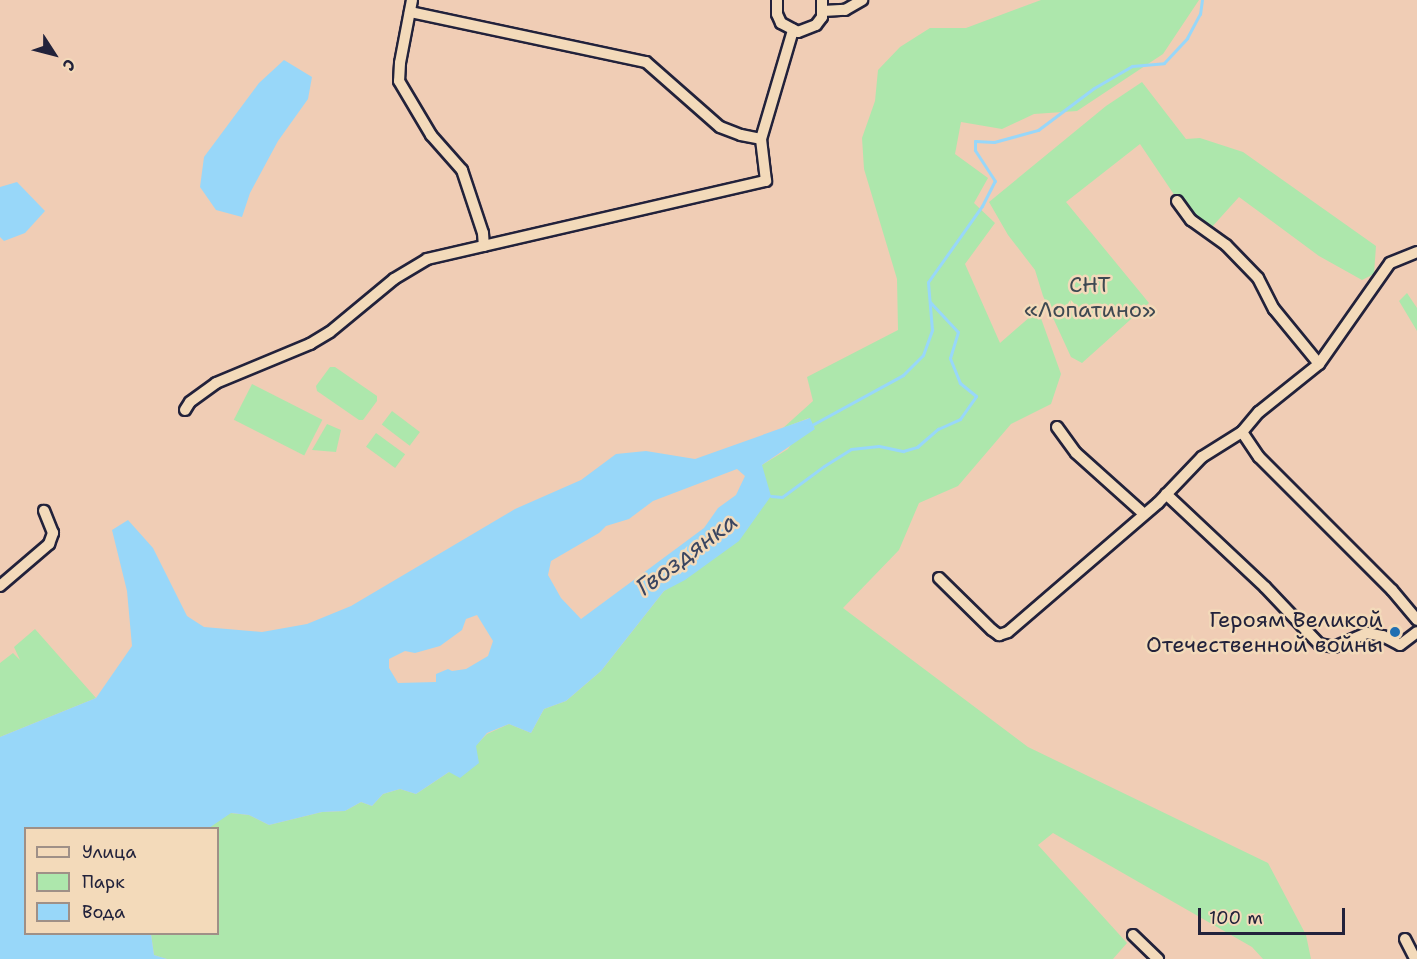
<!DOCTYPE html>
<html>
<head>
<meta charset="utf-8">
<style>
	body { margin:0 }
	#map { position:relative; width:1417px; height:959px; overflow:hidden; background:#f0cdb5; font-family:"Shantell Sans",sans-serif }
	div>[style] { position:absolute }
	.green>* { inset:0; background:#ade7ac; transform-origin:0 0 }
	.water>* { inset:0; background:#98d7f9 }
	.stream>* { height:3px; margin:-1.5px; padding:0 1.5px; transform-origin:1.5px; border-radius:1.5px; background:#98d7f9 }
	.roads { filter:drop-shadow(2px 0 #22223b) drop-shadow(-2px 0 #22223b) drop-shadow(0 2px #22223b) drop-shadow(0 -2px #22223b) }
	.minor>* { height:10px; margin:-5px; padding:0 5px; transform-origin:5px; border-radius:5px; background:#f3daba }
	.dots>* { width:16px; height:16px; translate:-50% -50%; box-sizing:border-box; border:3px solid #f3daba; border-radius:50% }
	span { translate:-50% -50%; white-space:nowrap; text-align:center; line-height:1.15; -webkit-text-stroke:5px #f3daba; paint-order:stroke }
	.park-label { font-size:22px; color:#3e4952 }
	.poi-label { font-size:22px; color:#22223b }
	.right { translate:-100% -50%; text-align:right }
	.water-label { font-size:24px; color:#3a4661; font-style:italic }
	.legend { position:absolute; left:24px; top:827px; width:195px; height:108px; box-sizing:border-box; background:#f3daba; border:2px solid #9f9087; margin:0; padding:8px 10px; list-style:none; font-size:18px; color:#22223b }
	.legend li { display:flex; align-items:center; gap:12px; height:30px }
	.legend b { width:30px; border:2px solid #9f9087 }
	.north { position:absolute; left:24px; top:24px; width:60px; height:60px; -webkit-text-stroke:4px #f3daba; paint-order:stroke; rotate:126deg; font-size:16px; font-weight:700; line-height:24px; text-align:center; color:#22223b }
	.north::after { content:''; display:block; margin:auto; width:21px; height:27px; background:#22223b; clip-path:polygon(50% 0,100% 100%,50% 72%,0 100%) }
	.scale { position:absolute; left:1198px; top:908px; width:147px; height:27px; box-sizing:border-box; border:3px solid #22223b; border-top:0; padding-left:8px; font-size:18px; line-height:21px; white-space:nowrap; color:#22223b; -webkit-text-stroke:4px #f3daba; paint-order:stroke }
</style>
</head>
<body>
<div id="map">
	<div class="green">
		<div style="clip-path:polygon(1041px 0,1199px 0,1163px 54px,1077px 111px,1034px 114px,1002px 129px,961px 122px,955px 154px,988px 178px,974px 203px,995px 223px,965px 264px,1000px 343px,1038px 310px,1061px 374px,1051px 404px,1011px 424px,958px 486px,919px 503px,899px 550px,843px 608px,1028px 747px,1268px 863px,1306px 935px,1311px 959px,1263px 959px,1252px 947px,1053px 833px,1038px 845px,1127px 943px,1113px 959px,167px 959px,154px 955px,151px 934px,218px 934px,218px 828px,209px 828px,211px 826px,230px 813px,249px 815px,269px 825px,322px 812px,345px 811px,361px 802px,372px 806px,383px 794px,400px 789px,416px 794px,449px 772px,487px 734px,509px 724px,531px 733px,544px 709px,566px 701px,601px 671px,664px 591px,708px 562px,762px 465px,788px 449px,809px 418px,783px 428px,813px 401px,807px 377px,898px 330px,897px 279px,864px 169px,862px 138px,875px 101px,878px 70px,900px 47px,930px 28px,966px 28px)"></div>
		<div style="clip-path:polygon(1142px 82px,1186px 139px,1200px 138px,1243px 152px,1376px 246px,1374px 274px,1362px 280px,1319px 256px,1239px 197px,1211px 228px,1201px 223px,1177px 199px,1140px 144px,1066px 202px,1149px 303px,1082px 363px,1071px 357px,1043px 296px,1035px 270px,1008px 235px,989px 202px,1106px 106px)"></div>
		<div style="clip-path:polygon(1407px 293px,1417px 308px,1417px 331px,1399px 301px)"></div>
		<div style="clip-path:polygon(330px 367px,335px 367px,377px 396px,377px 401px,363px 420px,359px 420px,317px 391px,316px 386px)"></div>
		<div style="left:252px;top:384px;width:79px;height:40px;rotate:27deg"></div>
		<div style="left:392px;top:411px;width:35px;height:17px;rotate:37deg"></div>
		<div style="clip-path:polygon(327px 424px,341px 430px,336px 452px,312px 450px)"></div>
		<div style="left:376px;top:433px;width:36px;height:17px;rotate:36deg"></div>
		<div style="clip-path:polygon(35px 629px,96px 698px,0 737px,0 663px,13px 653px,20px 660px,14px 647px)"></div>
	</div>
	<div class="water">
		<div style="clip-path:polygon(284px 60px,312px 77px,308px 99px,278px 141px,250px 193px,242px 217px,216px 210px,200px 187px,204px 157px,259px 83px)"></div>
		<div style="clip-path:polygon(17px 182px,45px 211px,25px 233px,4px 241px,0 237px,0 187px)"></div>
		<div style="clip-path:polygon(evenodd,810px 418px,815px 429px,762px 465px,771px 496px,739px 541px,685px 580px,664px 591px,601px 671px,566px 701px,544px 709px,531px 733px,509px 724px,487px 733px,476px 746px,479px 763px,460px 778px,449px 772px,416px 794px,400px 789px,383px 794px,372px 806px,361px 802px,345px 811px,322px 812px,269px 825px,249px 815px,231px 813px,209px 828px,26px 828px,26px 934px,151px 934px,154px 955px,167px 959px,0 959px,0 737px,96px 698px,132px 646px,127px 591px,112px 530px,128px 520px,153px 548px,187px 616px,204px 627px,262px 632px,307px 624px,351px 606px,515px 509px,581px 480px,616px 454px,646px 451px,695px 459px,810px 418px,737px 469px,745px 476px,736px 495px,718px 508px,704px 528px,650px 568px,581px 619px,561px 598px,548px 575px,551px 561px,599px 533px,606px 526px,629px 519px,653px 501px,737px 469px,810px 418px,477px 615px,493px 641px,488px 656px,466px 669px,452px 671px,448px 669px,436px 674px,436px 682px,398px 683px,389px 668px,389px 659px,405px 651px,415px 653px,440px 646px,462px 630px,466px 619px,477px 615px)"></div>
	</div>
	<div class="stream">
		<div style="left:810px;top:426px;width:106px;rotate:-28.7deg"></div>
		<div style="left:903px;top:375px;width:28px;rotate:-45deg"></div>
		<div style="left:923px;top:355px;width:27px;rotate:-70deg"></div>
		<div style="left:932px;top:330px;width:48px;rotate:-94.8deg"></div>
		<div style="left:928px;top:282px;width:93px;rotate:-54.6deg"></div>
		<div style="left:982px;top:206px;width:28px;rotate:-63deg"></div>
		<div style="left:995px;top:181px;width:37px;rotate:-123deg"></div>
		<div style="left:975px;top:150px;width:9px;rotate:-90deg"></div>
		<div style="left:975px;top:141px;width:19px;rotate:3deg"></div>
		<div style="left:994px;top:142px;width:46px;rotate:-15.3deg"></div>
		<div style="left:1038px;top:130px;width:70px;rotate:-36.9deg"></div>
		<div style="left:1094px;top:88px;width:44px;rotate:-30.1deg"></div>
		<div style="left:1132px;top:66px;width:32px;rotate:-5deg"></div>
		<div style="left:1164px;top:63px;width:34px;rotate:-47deg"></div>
		<div style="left:1187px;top:38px;width:27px;rotate:-62deg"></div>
		<div style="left:1200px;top:14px;width:14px;rotate:-82deg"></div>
		<div style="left:771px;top:496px;width:11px;rotate:5deg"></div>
		<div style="left:782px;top:497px;width:52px;rotate:-36.4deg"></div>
		<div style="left:824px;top:466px;width:32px;rotate:-32deg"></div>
		<div style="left:851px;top:449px;width:28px;rotate:-6deg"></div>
		<div style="left:879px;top:446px;width:25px;rotate:12deg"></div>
		<div style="left:903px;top:451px;width:15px;rotate:-16deg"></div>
		<div style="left:917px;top:447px;width:28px;rotate:-41deg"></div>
		<div style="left:938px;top:429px;width:24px;rotate:-24deg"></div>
		<div style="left:960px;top:419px;width:28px;rotate:-55deg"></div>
		<div style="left:976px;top:396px;width:21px;rotate:-141deg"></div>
		<div style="left:960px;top:383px;width:27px;rotate:-112deg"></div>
		<div style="left:950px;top:358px;width:27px;rotate:-73deg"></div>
		<div style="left:958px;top:332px;width:41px;rotate:-133deg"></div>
	</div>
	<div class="roads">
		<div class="minor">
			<div style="left:412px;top:0;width:64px;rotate:100.8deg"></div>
			<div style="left:400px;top:63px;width:18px;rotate:93deg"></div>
			<div style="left:399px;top:81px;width:63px;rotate:59.3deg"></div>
			<div style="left:431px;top:135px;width:47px;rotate:48.5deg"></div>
			<div style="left:462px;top:170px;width:66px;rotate:71.6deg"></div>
			<div style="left:483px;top:233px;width:13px;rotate:86deg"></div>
			<div style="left:777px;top:0;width:14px;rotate:90deg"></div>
			<div style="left:777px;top:14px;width:10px;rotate:66deg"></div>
			<div style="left:781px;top:23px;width:19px;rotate:28deg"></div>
			<div style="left:798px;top:32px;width:19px;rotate:-21deg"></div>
			<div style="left:816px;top:25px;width:10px;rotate:-53deg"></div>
			<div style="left:822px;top:17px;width:17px;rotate:-90deg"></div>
			<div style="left:823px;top:11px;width:22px;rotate:-3deg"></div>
			<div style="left:845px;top:10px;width:20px;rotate:-30deg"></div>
			<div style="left:410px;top:12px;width:241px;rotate:12deg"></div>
			<div style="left:646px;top:62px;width:98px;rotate:41.3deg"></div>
			<div style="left:720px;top:127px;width:22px;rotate:21deg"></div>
			<div style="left:741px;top:135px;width:20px;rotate:11deg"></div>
			<div style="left:1177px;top:201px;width:24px;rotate:54deg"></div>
			<div style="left:1191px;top:220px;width:43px;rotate:35.5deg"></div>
			<div style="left:1226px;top:245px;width:46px;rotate:45.9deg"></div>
			<div style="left:1258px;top:278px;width:35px;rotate:63deg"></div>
			<div style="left:1274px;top:309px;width:71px;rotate:50.7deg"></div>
			<div style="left:185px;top:410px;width:9px;rotate:-58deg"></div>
			<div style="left:190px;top:402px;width:32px;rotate:-36deg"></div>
			<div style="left:216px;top:383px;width:102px;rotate:-22.5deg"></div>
			<div style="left:310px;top:344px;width:23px;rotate:-31deg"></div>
			<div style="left:330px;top:332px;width:83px;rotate:-39.6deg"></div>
			<div style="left:394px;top:279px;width:39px;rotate:-31deg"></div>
			<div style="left:427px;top:259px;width:348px;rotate:-13deg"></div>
			<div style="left:766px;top:181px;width:42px;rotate:-96.8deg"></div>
			<div style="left:761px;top:139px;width:114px;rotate:-73.6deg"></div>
			<div style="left:1057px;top:427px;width:32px;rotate:54deg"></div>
			<div style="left:1076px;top:453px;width:91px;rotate:41.9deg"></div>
			<div style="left:1242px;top:432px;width:30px;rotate:56deg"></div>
			<div style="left:1259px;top:457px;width:188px;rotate:45deg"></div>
			<div style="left:1392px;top:590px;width:39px;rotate:50deg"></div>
			<div style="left:1166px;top:494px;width:136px;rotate:43.2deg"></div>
			<div style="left:1265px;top:587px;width:79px;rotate:46.5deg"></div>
			<div style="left:1319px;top:644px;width:15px;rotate:11deg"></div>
			<div style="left:1334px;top:647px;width:36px;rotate:-23deg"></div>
			<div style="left:1367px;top:633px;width:16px;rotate:11deg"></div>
			<div style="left:1383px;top:636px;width:19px;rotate:28deg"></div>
			<div style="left:1400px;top:645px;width:21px;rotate:-37deg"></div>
			<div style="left:939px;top:578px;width:74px;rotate:44.5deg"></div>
			<div style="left:992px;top:630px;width:9px;rotate:36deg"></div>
			<div style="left:999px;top:635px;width:9px;rotate:-18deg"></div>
			<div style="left:1008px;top:632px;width:198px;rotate:-40.7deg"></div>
			<div style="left:1158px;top:503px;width:64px;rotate:-46.3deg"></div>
			<div style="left:1202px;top:457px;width:47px;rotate:-32deg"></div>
			<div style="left:1242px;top:432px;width:26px;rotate:-50deg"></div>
			<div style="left:1259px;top:412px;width:77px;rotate:-38.7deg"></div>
			<div style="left:1319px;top:364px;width:123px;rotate:-54.9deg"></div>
			<div style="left:1390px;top:263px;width:29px;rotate:-22deg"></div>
			<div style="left:0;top:586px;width:65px;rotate:-40.6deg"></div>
			<div style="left:49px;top:544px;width:12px;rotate:-70deg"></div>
			<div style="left:53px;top:533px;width:24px;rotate:-112deg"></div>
			<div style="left:1133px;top:935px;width:35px;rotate:44deg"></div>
			<div style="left:1405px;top:939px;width:22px;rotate:63deg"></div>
		</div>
	</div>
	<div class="dots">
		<div style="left:1395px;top:632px;background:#1f6fb2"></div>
	</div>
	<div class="park-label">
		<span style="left:1090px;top:297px">СНТ<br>«Лопатино»</span>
	</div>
	<div class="poi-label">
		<span class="right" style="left:1383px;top:632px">Героям Великой<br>Отечественной войны</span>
	</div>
	<div class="water-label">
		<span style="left:687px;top:555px;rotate:-37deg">Гвоздянка</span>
	</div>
	<ul class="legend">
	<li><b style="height:8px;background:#f3daba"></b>Улица</li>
	<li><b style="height:16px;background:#ade7ac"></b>Парк</li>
	<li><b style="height:16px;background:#98d7f9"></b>Вода</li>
	</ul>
	<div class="north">С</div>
	<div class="scale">100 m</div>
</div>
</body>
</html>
